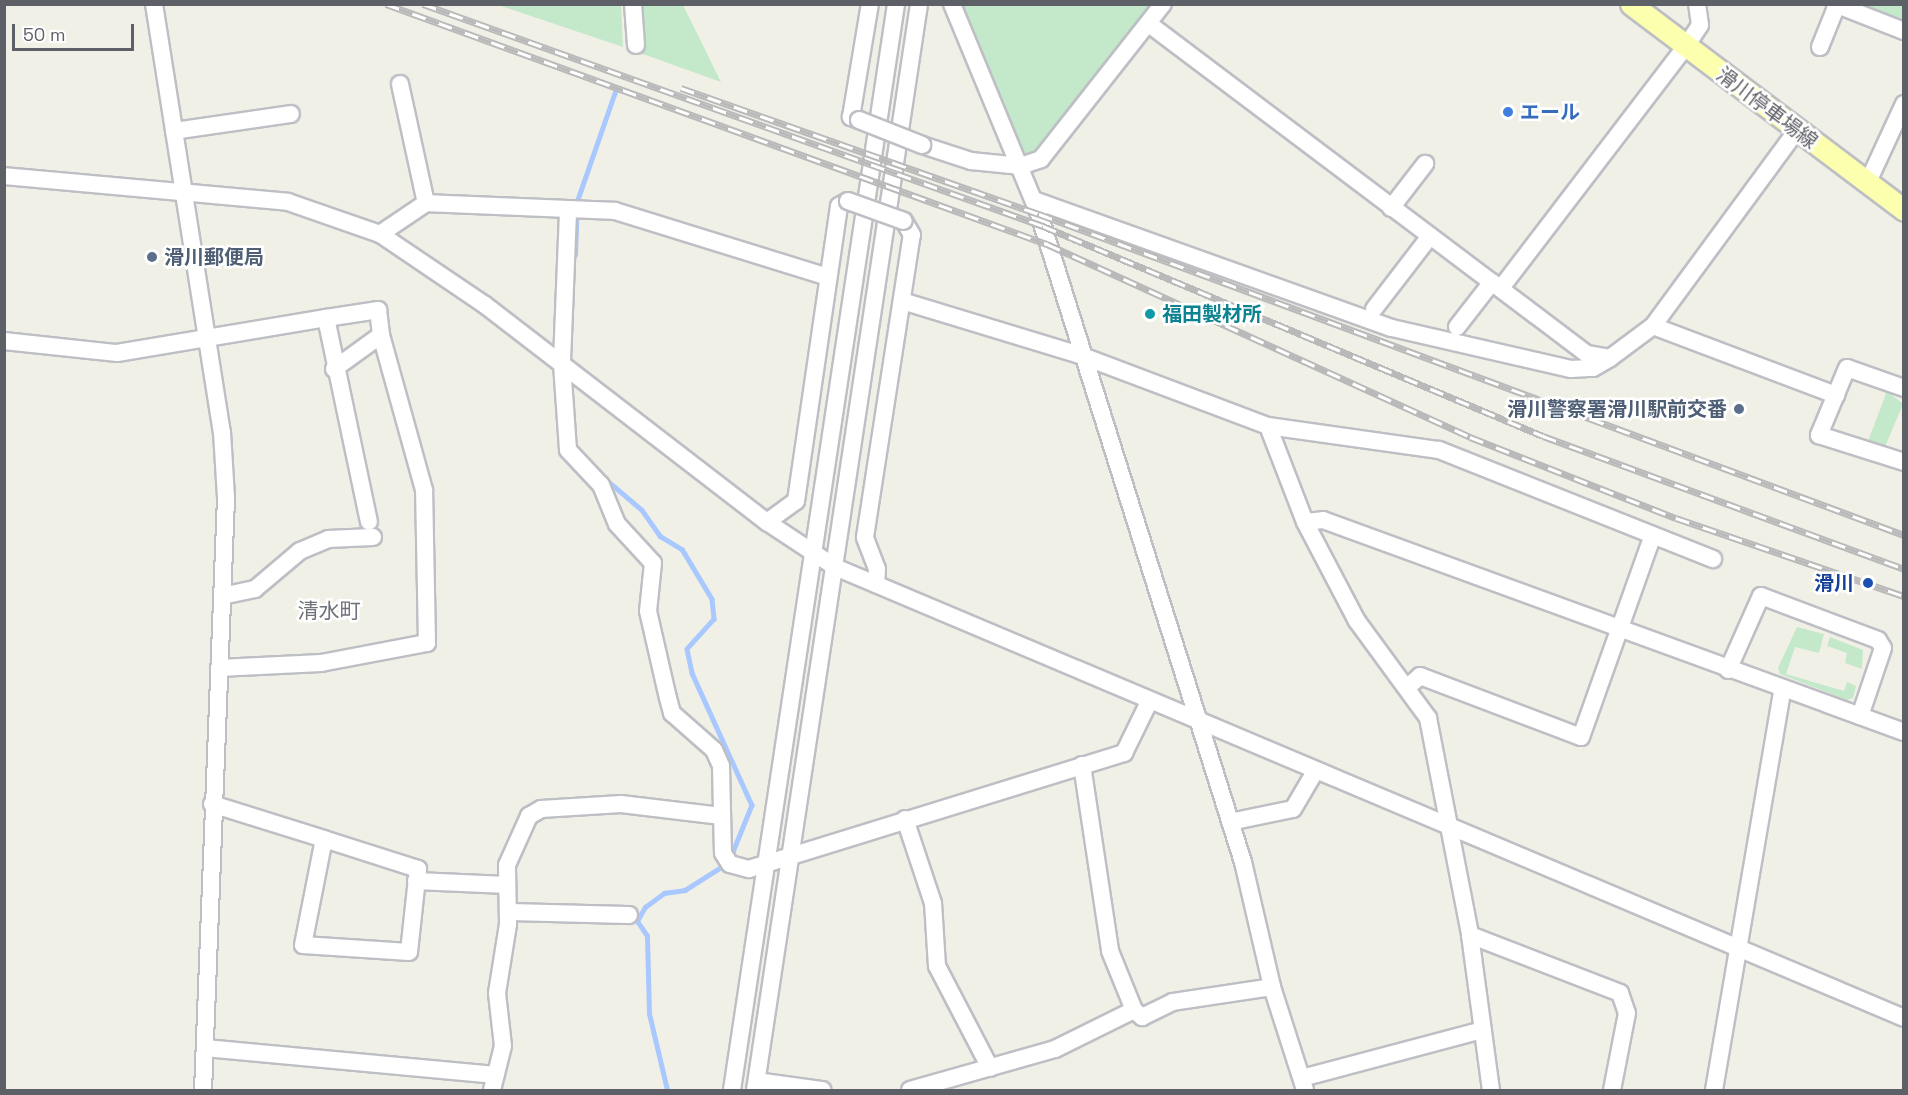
<!DOCTYPE html>
<html>
<head>
<meta charset="utf-8">
<style>
	body { margin:0 }
	#map { position:relative; width:1908px; height:1095px; overflow:hidden; background:#f1f0e7; font-family:"Space Grotesk","Noto Sans JP",sans-serif }
	div>[style] { position:absolute }
	.green>* { inset:0; background:#c3e8ca }
	.stream>* { height:4.5px; margin:-2.25px; padding:0 2.25px; transform-origin:2.25px; border-radius:2.25px; background:#a8c8ff }
	.roads { filter:drop-shadow(2px 0 #bebfc5) drop-shadow(-2px 0 #bebfc5) drop-shadow(0 2px #bebfc5) drop-shadow(0 -2px #bebfc5) }
	.minor>* { height:16px; margin:-8px; padding:0 8px; transform-origin:8px; border-radius:8px; background:#fff }
	.major>* { height:21px; margin:-10.5px; padding:0 10.5px; transform-origin:10.5px; border-radius:10.5px; background:#fcffad }
	.rail>* { height:7px; margin-top:-3.5px; transform-origin:0; background:repeating-linear-gradient(90deg,#fff 0 14px,#b9b9ba 0 28px); box-sizing:border-box; border-block:2px solid #b9b9ba }
	.bridges { filter:drop-shadow(2px 0 #bebfc5) drop-shadow(-2px 0 #bebfc5) drop-shadow(0 2px #bebfc5) drop-shadow(0 -2px #bebfc5) }
	.minor-bridge>* { height:16px; margin:-8px; padding:0 8px; transform-origin:8px; border-radius:8px; background:#fff }
	.dots>* { width:16px; height:16px; translate:-50% -50%; box-sizing:border-box; border:3px solid #fff; border-radius:50% }
	span { translate:-50% -50%; white-space:nowrap; text-align:center; line-height:1.15; -webkit-text-stroke:5px #fff; paint-order:stroke }
	.street-label { font-size:20px; color:#5e6067 }
	.shop-label { font-size:20px; color:#366cbe; font-weight:700 }
	.left { translate:0 -50%; text-align:left }
	.service-label { font-size:20px; color:#4e5e75; font-weight:700 }
	.right { translate:-100% -50%; text-align:right }
	.culture-label { font-size:20px; color:#0d838f; font-weight:700 }
	.transit-label { font-size:20px; color:#164399; font-weight:700 }
	.neighbourhood-label { font-size:21px; color:#6f7279 }
	.frame { position:absolute; inset:0; border:6px solid #5e6067; pointer-events:none }
	.scale { position:absolute; left:12px; top:24px; width:122px; height:27px; box-sizing:border-box; border:3px solid #5e6067; border-top:0; padding-left:8px; font-size:18px; line-height:21px; white-space:nowrap; color:#5e6067; -webkit-text-stroke:4px #fff; paint-order:stroke }
</style>
</head>
<body>
<div id="map">
	<div class="green">
		<div style="clip-path:polygon(498px 5px,621px 5px,623px 47px)"></div>
		<div style="clip-path:polygon(637px 5px,683px 5px,721px 82px,640px 53px)"></div>
		<div style="clip-path:polygon(952px 5px,1163px 5px,1057px 143px,1021px 166px)"></div>
		<div style="clip-path:polygon(1839px 5px,1903px 5px,1903px 28px)"></div>
		<div style="clip-path:polygon(1887px 391px,1903px 404px,1884px 449px,1867px 444px)"></div>
		<div style="clip-path:polygon(1797px 627px,1824px 634px,1819px 653px,1795px 647px,1786px 674px,1844px 691px,1847px 682px,1856px 686px,1853px 698px,1847px 700px,1780px 674px,1778px 668px)"></div>
		<div style="clip-path:polygon(1830px 637px,1863px 650px,1862px 669px,1845px 663px,1847px 653px,1827px 646px)"></div>
	</div>
	<div class="stream">
		<div style="left:575px;top:255px;width:54px;rotate:-87.9deg"></div>
		<div style="left:577px;top:201px;width:115px;rotate:-70.8deg"></div>
		<div style="left:602px;top:476px;width:52px;rotate:40.4deg"></div>
		<div style="left:642px;top:510px;width:32px;rotate:55deg"></div>
		<div style="left:660px;top:536px;width:26px;rotate:31deg"></div>
		<div style="left:682px;top:549px;width:58px;rotate:59deg"></div>
		<div style="left:712px;top:599px;width:20px;rotate:84deg"></div>
		<div style="left:714px;top:619px;width:40px;rotate:132deg"></div>
		<div style="left:687px;top:649px;width:25px;rotate:78deg"></div>
		<div style="left:692px;top:673px;width:145px;rotate:65.6deg"></div>
		<div style="left:752px;top:805px;width:56px;rotate:112deg"></div>
		<div style="left:667px;top:1090px;width:78px;rotate:-103.3deg"></div>
		<div style="left:649px;top:1014px;width:78px;rotate:-91.5deg"></div>
		<div style="left:647px;top:936px;width:18px;rotate:-124deg"></div>
		<div style="left:637px;top:921px;width:16px;rotate:-60deg"></div>
		<div style="left:645px;top:907px;width:24px;rotate:-36deg"></div>
		<div style="left:664px;top:893px;width:21px;rotate:-8deg"></div>
		<div style="left:685px;top:890px;width:49px;rotate:-32.4deg"></div>
	</div>
	<div class="roads">
		<div class="minor">
			<div style="left:154px;top:4px;width:433px;rotate:81deg"></div>
			<div style="left:222px;top:432px;width:66px;rotate:86.5deg"></div>
			<div style="left:226px;top:498px;width:592px;rotate:92.22deg"></div>
			<div style="left:633px;top:4px;width:41px;rotate:85.8deg"></div>
			<div style="left:952px;top:4px;width:227px;rotate:67.5deg"></div>
			<div style="left:1039px;top:214px;width:679px;rotate:72.53deg"></div>
			<div style="left:1243px;top:862px;width:128px;rotate:76.9deg"></div>
			<div style="left:1272px;top:987px;width:108px;rotate:72.2deg"></div>
			<div style="left:1835px;top:4px;width:74px;rotate:21.4deg"></div>
			<div style="left:1149px;top:24px;width:548px;rotate:37deg"></div>
			<div style="left:1587px;top:354px;width:23px;rotate:10deg"></div>
			<div style="left:1610px;top:358px;width:54px;rotate:-36.7deg"></div>
			<div style="left:1653px;top:326px;width:243px;rotate:-53.7deg"></div>
			<div style="left:1820px;top:47px;width:45px;rotate:-68deg"></div>
			<div style="left:400px;top:84px;width:122px;rotate:77.7deg"></div>
			<div style="left:859px;top:120px;width:9px;rotate:-159deg"></div>
			<div style="left:851px;top:117px;width:115px;rotate:-80.5deg"></div>
			<div style="left:174px;top:131px;width:118px;rotate:-8.3deg"></div>
			<div style="left:922px;top:145px;width:52px;rotate:18.1deg"></div>
			<div style="left:971px;top:161px;width:50px;rotate:5.7deg"></div>
			<div style="left:1021px;top:166px;width:21px;rotate:-19deg"></div>
			<div style="left:1041px;top:159px;width:197px;rotate:-51.8deg"></div>
			<div style="left:4px;top:176px;width:285px;rotate:5.2deg"></div>
			<div style="left:288px;top:202px;width:97px;rotate:19.2deg"></div>
			<div style="left:380px;top:234px;width:127px;rotate:34.1deg"></div>
			<div style="left:485px;top:305px;width:356px;rotate:37.6deg"></div>
			<div style="left:767px;top:522px;width:82px;rotate:33.5deg"></div>
			<div style="left:835px;top:567px;width:1160px;rotate:22.87deg"></div>
			<div style="left:1867px;top:184px;width:88px;rotate:-65.2deg"></div>
			<div style="left:1034px;top:200px;width:380px;rotate:19.7deg"></div>
			<div style="left:1392px;top:328px;width:184px;rotate:12.9deg"></div>
			<div style="left:1571px;top:369px;width:22px;rotate:-3deg"></div>
			<div style="left:1593px;top:368px;width:20px;rotate:-30deg"></div>
			<div style="left:1391px;top:208px;width:56px;rotate:-52.3deg"></div>
			<div style="left:568px;top:212px;width:152px;rotate:92.3deg"></div>
			<div style="left:562px;top:364px;width:86px;rotate:86deg"></div>
			<div style="left:568px;top:450px;width:48px;rotate:46.7deg"></div>
			<div style="left:601px;top:485px;width:42px;rotate:67.7deg"></div>
			<div style="left:617px;top:524px;width:53px;rotate:47.3deg"></div>
			<div style="left:653px;top:563px;width:48px;rotate:95.9deg"></div>
			<div style="left:648px;top:611px;width:89px;rotate:77.1deg"></div>
			<div style="left:668px;top:698px;width:16px;rotate:75deg"></div>
			<div style="left:672px;top:713px;width:56px;rotate:41.4deg"></div>
			<div style="left:714px;top:750px;width:17px;rotate:66deg"></div>
			<div style="left:721px;top:766px;width:87px;rotate:88.7deg"></div>
			<div style="left:723px;top:853px;width:13px;rotate:58deg"></div>
			<div style="left:730px;top:864px;width:20px;rotate:15deg"></div>
			<div style="left:749px;top:869px;width:393px;rotate:-17.2deg"></div>
			<div style="left:1124px;top:753px;width:57px;rotate:-63.9deg"></div>
			<div style="left:380px;top:234px;width:55px;rotate:-34deg"></div>
			<div style="left:426px;top:203px;width:189px;rotate:2.4deg"></div>
			<div style="left:615px;top:211px;width:223px;rotate:17.2deg"></div>
			<div style="left:1501px;top:288px;width:305px;rotate:-52.6deg"></div>
			<div style="left:1686px;top:46px;width:25px;rotate:-56deg"></div>
			<div style="left:1700px;top:25px;width:21px;rotate:-98deg"></div>
			<div style="left:902px;top:301px;width:186px;rotate:16.9deg"></div>
			<div style="left:1080px;top:355px;width:201px;rotate:20.7deg"></div>
			<div style="left:1268px;top:426px;width:173px;rotate:8deg"></div>
			<div style="left:1439px;top:450px;width:295px;rotate:21.7deg"></div>
			<div style="left:1374px;top:309px;width:92px;rotate:-52.5deg"></div>
			<div style="left:326px;top:318px;width:53px;rotate:-8.7deg"></div>
			<div style="left:378px;top:310px;width:25px;rotate:83deg"></div>
			<div style="left:381px;top:335px;width:58px;rotate:144.1deg"></div>
			<div style="left:1653px;top:326px;width:196px;rotate:20.7deg"></div>
			<div style="left:1457px;top:327px;width:57px;rotate:-52.1deg"></div>
			<div style="left:4px;top:341px;width:114px;rotate:6.1deg"></div>
			<div style="left:117px;top:353px;width:212px;rotate:-9.5deg"></div>
			<div style="left:326px;top:318px;width:208px;rotate:78.1deg"></div>
			<div style="left:1904px;top:388px;width:60px;rotate:-160.7deg"></div>
			<div style="left:1847px;top:368px;width:73px;rotate:112.7deg"></div>
			<div style="left:1819px;top:435px;width:89px;rotate:17.6deg"></div>
			<div style="left:1268px;top:426px;width:103px;rotate:68.9deg"></div>
			<div style="left:1305px;top:522px;width:112px;rotate:62.3deg"></div>
			<div style="left:1357px;top:621px;width:120px;rotate:53.8deg"></div>
			<div style="left:1428px;top:718px;width:221px;rotate:79deg"></div>
			<div style="left:1470px;top:935px;width:156px;rotate:82.3deg"></div>
			<div style="left:767px;top:522px;width:36px;rotate:-36deg"></div>
			<div style="left:796px;top:501px;width:298px;rotate:-81.7deg"></div>
			<div style="left:839px;top:206px;width:10px;rotate:-29deg"></div>
			<div style="left:1305px;top:522px;width:18px;rotate:-6deg"></div>
			<div style="left:1323px;top:520px;width:618px;rotate:20.05deg"></div>
			<div style="left:876px;top:584px;width:15px;rotate:-86deg"></div>
			<div style="left:877px;top:569px;width:34px;rotate:-111deg"></div>
			<div style="left:865px;top:537px;width:306px;rotate:-81.2deg"></div>
			<div style="left:912px;top:235px;width:16px;rotate:-120deg"></div>
			<div style="left:222px;top:596px;width:34px;rotate:-12deg"></div>
			<div style="left:255px;top:589px;width:59px;rotate:-40.2deg"></div>
			<div style="left:300px;top:551px;width:30px;rotate:-23deg"></div>
			<div style="left:328px;top:539px;width:45px;rotate:-2.5deg"></div>
			<div style="left:219px;top:668px;width:102px;rotate:-2.8deg"></div>
			<div style="left:321px;top:663px;width:108px;rotate:-10.7deg"></div>
			<div style="left:427px;top:643px;width:153px;rotate:-91.1deg"></div>
			<div style="left:424px;top:490px;width:161px;rotate:-105.5deg"></div>
			<div style="left:1728px;top:670px;width:81px;rotate:-66deg"></div>
			<div style="left:1761px;top:596px;width:125px;rotate:20.6deg"></div>
			<div style="left:1878px;top:640px;width:9px;rotate:58deg"></div>
			<div style="left:1883px;top:648px;width:72px;rotate:108.7deg"></div>
			<div style="left:1409px;top:686px;width:15px;rotate:-42deg"></div>
			<div style="left:1420px;top:676px;width:172px;rotate:20.8deg"></div>
			<div style="left:1581px;top:737px;width:214px;rotate:-70.4deg"></div>
			<div style="left:1082px;top:765px;width:188px;rotate:81.4deg"></div>
			<div style="left:1110px;top:951px;width:64px;rotate:67.9deg"></div>
			<div style="left:1134px;top:1010px;width:11px;rotate:41deg"></div>
			<div style="left:1142px;top:1017px;width:34px;rotate:-26deg"></div>
			<div style="left:1173px;top:1002px;width:100px;rotate:-8.6deg"></div>
			<div style="left:212px;top:804px;width:117px;rotate:17.4deg"></div>
			<div style="left:324px;top:839px;width:99px;rotate:17.7deg"></div>
			<div style="left:418px;top:869px;width:83px;rotate:96.2deg"></div>
			<div style="left:409px;top:952px;width:106px;rotate:-176.2deg"></div>
			<div style="left:303px;top:945px;width:108px;rotate:-78.8deg"></div>
			<div style="left:905px;top:819px;width:89px;rotate:71.6deg"></div>
			<div style="left:933px;top:903px;width:63px;rotate:86.4deg"></div>
			<div style="left:937px;top:966px;width:115px;rotate:62.5deg"></div>
			<div style="left:1230px;top:822px;width:64px;rotate:-11.7deg"></div>
			<div style="left:1293px;top:809px;width:45px;rotate:-59.5deg"></div>
			<div style="left:416px;top:881px;width:91px;rotate:2.5deg"></div>
			<div style="left:508px;top:912px;width:121px;rotate:1.4deg"></div>
			<div style="left:1470px;top:935px;width:161px;rotate:21.1deg"></div>
			<div style="left:1620px;top:993px;width:21px;rotate:71deg"></div>
			<div style="left:1627px;top:1013px;width:78px;rotate:101deg"></div>
			<div style="left:205px;top:1048px;width:292px;rotate:5.3deg"></div>
			<div style="left:1302px;top:1078px;width:187px;rotate:-14.9deg"></div>
			<div style="left:757px;top:1081px;width:66px;rotate:7.9deg"></div>
			<div style="left:492px;top:1090px;width:45px;rotate:-76deg"></div>
			<div style="left:503px;top:1046px;width:53px;rotate:-96.5deg"></div>
			<div style="left:497px;top:993px;width:70px;rotate:-80.9deg"></div>
			<div style="left:508px;top:924px;width:59px;rotate:-91deg"></div>
			<div style="left:507px;top:865px;width:54px;rotate:-65.8deg"></div>
			<div style="left:529px;top:816px;width:14px;rotate:-30deg"></div>
			<div style="left:541px;top:809px;width:80px;rotate:-3.6deg"></div>
			<div style="left:621px;top:804px;width:101px;rotate:6.8deg"></div>
			<div style="left:732px;top:1090px;width:1098px;rotate:-81.41deg"></div>
			<div style="left:755px;top:1090px;width:1098px;rotate:-81.41deg"></div>
			<div style="left:910px;top:1090px;width:151px;rotate:-15.8deg"></div>
			<div style="left:1055px;top:1049px;width:88px;rotate:-26.3deg"></div>
			<div style="left:1714px;top:1090px;width:405px;rotate:-80.3deg"></div>
		</div>
		<div class="major">
			<div style="left:1631px;top:4px;width:342px;rotate:37deg"></div>
		</div>
	</div>
	<div class="rail">
		<div style="left:386px;top:4px;width:703px;rotate:19.96deg"></div>
		<div style="left:1047px;top:244px;width:465px;rotate:24.5deg"></div>
		<div style="left:1470px;top:437px;width:221px;rotate:21.5deg"></div>
		<div style="left:1676px;top:518px;width:241px;rotate:18.9deg"></div>
		<div style="left:423px;top:4px;width:659px;rotate:19.7deg"></div>
		<div style="left:1043px;top:226px;width:542px;rotate:22.78deg"></div>
		<div style="left:1543px;top:436px;width:385px;rotate:20.2deg"></div>
		<div style="left:681px;top:88px;width:380px;rotate:19.4deg"></div>
		<div style="left:1039px;top:214px;width:923px;rotate:20.36deg"></div>
	</div>
	<div class="bridges">
		<div class="minor-bridge">
			<div style="left:859px;top:120px;width:68px;rotate:21.6deg"></div>
			<div style="left:848px;top:201px;width:59px;rotate:19.7deg"></div>
		</div>
	</div>
	<div class="dots">
		<div style="left:1508px;top:112px;background:#3f7fe0"></div>
		<div style="left:152px;top:257px;background:#5c6f8a"></div>
		<div style="left:1150px;top:314px;background:#0f9aa8"></div>
		<div style="left:1739px;top:409px;background:#5c6f8a"></div>
		<div style="left:1868px;top:583px;background:#1a4fb4"></div>
	</div>
	<div class="street-label">
		<span style="left:1767px;top:108px;rotate:37deg">滑川停車場線</span>
	</div>
	<div class="shop-label">
		<span class="left" style="left:1520px;top:112px">エール</span>
	</div>
	<div class="service-label">
		<span class="left" style="left:164px;top:257px">滑川郵便局</span>
		<span class="right" style="left:1727px;top:409px">滑川警察署滑川駅前交番</span>
	</div>
	<div class="culture-label">
		<span class="left" style="left:1162px;top:314px">福田製材所</span>
	</div>
	<div class="transit-label">
		<span class="right" style="left:1854px;top:583px">滑川</span>
	</div>
	<div class="neighbourhood-label">
		<span style="left:329px;top:611px">清水町</span>
	</div>
	<div class="frame"></div>
	<div class="scale">50 m</div>
</div>
</body>
</html>
